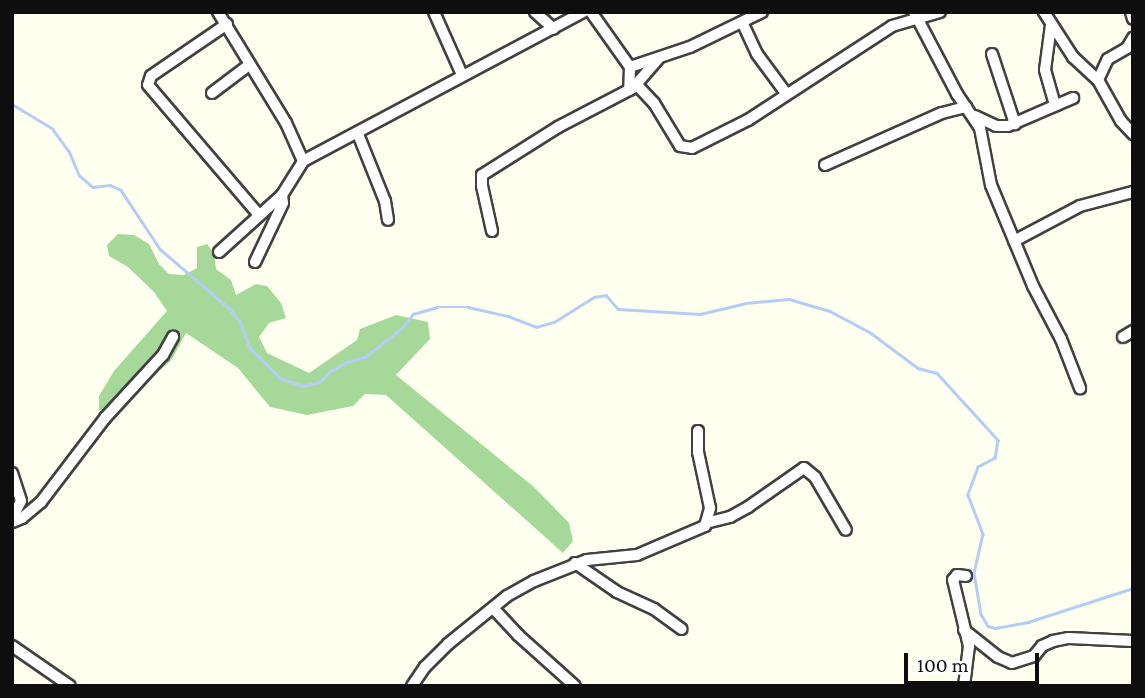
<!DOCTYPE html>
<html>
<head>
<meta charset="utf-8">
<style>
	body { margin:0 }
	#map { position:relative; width:1145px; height:698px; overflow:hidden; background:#feffef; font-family:"Crimson Pro",serif }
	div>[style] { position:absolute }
	.forest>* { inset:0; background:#a6d999 }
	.stream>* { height:2.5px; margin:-1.25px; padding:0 1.25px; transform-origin:1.25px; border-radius:1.25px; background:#b5cdf5 }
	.roads { filter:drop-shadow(2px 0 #414141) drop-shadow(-2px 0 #414141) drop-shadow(0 2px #414141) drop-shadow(0 -2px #414141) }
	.minor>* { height:10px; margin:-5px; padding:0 5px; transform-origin:5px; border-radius:5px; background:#fff }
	span { translate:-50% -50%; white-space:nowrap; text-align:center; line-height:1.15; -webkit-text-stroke:7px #fff; paint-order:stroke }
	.frame { position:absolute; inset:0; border:14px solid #0e0e0e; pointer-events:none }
	.scale { position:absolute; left:904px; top:653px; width:135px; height:32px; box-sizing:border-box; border:4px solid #0e0e0e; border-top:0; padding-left:9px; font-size:21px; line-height:24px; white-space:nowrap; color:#0e0e0e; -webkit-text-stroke:5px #fff; paint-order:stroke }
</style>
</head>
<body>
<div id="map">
	<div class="forest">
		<div style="clip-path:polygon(118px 234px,134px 235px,149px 244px,159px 264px,169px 274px,184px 275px,197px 268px,197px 247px,207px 244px,214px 253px,216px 269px,231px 280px,236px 295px,256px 284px,267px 286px,281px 303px,286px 318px,269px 323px,259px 337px,267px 353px,309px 373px,357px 340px,360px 329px,396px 315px,428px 322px,430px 339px,396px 375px,534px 487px,569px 523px,573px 541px,563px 553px,386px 395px,365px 394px,353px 406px,307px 415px,270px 407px,238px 368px,186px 333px,171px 361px,108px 413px,99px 410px,99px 396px,114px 371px,167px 311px,154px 292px,128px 267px,109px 256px,107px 245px)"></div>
	</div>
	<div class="stream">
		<div style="left:12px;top:104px;width:47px;rotate:31deg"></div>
		<div style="left:52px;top:128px;width:29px;rotate:54deg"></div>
		<div style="left:69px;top:151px;width:26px;rotate:67deg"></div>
		<div style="left:79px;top:175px;width:18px;rotate:41deg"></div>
		<div style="left:93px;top:187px;width:17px;rotate:-7deg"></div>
		<div style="left:110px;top:185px;width:12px;rotate:24deg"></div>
		<div style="left:121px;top:190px;width:71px;rotate:56.5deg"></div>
		<div style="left:160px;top:249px;width:89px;rotate:40.5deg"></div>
		<div style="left:228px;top:307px;width:18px;rotate:49deg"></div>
		<div style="left:240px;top:321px;width:29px;rotate:70deg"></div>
		<div style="left:250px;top:348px;width:42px;rotate:45deg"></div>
		<div style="left:280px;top:378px;width:24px;rotate:19deg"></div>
		<div style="left:303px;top:386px;width:17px;rotate:-13deg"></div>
		<div style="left:320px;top:382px;width:13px;rotate:-48deg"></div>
		<div style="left:329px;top:372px;width:20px;rotate:-30deg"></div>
		<div style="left:346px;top:362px;width:20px;rotate:-15deg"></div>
		<div style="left:365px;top:357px;width:47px;rotate:-38.1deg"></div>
		<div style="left:402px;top:328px;width:18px;rotate:-52deg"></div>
		<div style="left:413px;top:314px;width:25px;rotate:-16deg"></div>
		<div style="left:437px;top:307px;width:31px"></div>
		<div style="left:468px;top:307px;width:41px;rotate:12.7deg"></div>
		<div style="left:508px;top:316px;width:30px;rotate:21deg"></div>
		<div style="left:536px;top:327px;width:19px;rotate:-16deg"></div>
		<div style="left:554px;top:322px;width:47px;rotate:-32deg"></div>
		<div style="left:594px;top:297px;width:12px;rotate:-9deg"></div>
		<div style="left:606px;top:295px;width:18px;rotate:49deg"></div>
		<div style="left:618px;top:309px;width:82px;rotate:3.5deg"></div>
		<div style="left:700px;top:314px;width:47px;rotate:-13.4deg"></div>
		<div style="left:746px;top:303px;width:43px;rotate:-5.3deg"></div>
		<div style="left:789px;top:299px;width:43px;rotate:16.3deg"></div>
		<div style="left:830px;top:311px;width:47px;rotate:28.2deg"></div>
		<div style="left:871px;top:333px;width:59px;rotate:36.7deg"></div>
		<div style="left:918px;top:368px;width:20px;rotate:15deg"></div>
		<div style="left:937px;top:373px;width:91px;rotate:47.7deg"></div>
		<div style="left:998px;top:440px;width:18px;rotate:99deg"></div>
		<div style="left:995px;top:458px;width:19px;rotate:152deg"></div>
		<div style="left:978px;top:467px;width:30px;rotate:110deg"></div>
		<div style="left:968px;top:495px;width:42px;rotate:69deg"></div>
		<div style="left:983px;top:534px;width:40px;rotate:103deg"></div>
		<div style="left:974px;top:573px;width:42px;rotate:80.3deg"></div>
		<div style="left:981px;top:614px;width:14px;rotate:60deg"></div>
		<div style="left:988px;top:626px;width:7px;rotate:16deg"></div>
		<div style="left:995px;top:628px;width:34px;rotate:-10deg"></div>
		<div style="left:1028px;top:622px;width:110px;rotate:-17.9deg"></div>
	</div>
	<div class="roads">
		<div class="minor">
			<div style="left:218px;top:12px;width:130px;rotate:58.5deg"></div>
			<div style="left:286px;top:123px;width:42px;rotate:65.9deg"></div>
			<div style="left:303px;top:161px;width:317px;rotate:-28deg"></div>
			<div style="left:434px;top:12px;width:69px;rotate:66deg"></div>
			<div style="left:535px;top:12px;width:25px;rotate:42deg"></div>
			<div style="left:591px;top:12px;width:67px;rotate:54.7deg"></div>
			<div style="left:630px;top:67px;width:23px;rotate:92deg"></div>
			<div style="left:914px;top:12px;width:93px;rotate:62.3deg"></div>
			<div style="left:957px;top:94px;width:41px;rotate:55.9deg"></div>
			<div style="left:980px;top:128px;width:58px;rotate:79.1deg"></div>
			<div style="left:991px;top:185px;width:109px;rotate:67.4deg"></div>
			<div style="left:1033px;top:286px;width:60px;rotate:62.2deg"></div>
			<div style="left:1061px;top:339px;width:53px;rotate:68.8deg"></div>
			<div style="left:1044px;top:12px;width:54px;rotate:57.2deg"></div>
			<div style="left:1073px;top:57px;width:34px;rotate:43deg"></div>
			<div style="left:1098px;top:80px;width:47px;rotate:60.7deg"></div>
			<div style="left:1121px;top:121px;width:18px;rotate:47deg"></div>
			<div style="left:1131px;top:12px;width:7px;rotate:74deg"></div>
			<div style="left:227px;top:24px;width:92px;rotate:145.6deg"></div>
			<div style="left:151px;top:76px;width:9px;rotate:108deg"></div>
			<div style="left:148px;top:85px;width:170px;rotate:49.5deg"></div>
			<div style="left:743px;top:24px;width:33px;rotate:65deg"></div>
			<div style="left:757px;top:54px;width:47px;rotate:53.6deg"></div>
			<div style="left:1051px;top:25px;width:45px;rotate:97.6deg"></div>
			<div style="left:1045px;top:70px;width:37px;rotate:74deg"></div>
			<div style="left:992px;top:54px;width:74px;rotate:71.8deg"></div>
			<div style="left:630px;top:67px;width:63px;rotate:-18.4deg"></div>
			<div style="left:690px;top:47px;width:80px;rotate:-25.9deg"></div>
			<div style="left:1098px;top:80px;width:23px;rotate:-65deg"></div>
			<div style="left:1108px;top:59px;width:22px;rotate:-30deg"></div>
			<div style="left:1127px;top:48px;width:12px;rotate:-59deg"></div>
			<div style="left:637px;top:85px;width:25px;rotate:47deg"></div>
			<div style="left:654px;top:103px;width:50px;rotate:58.8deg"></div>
			<div style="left:680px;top:146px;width:12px;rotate:9deg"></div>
			<div style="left:692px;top:148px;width:63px;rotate:-26.6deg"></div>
			<div style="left:748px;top:120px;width:172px;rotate:-33.1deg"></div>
			<div style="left:892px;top:26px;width:50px;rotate:-16.3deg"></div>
			<div style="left:212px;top:93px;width:46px;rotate:-37.1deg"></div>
			<div style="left:975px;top:116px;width:23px;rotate:25deg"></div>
			<div style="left:996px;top:126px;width:12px"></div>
			<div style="left:1008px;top:126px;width:71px;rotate:-23.3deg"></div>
			<div style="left:358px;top:134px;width:72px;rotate:68.1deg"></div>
			<div style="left:385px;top:201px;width:19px;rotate:81deg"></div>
			<div style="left:825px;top:165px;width:128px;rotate:-24deg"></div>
			<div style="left:942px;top:113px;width:25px;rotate:-14deg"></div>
			<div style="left:492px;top:231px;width:46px;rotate:-102.5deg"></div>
			<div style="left:482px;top:186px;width:11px;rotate:-90deg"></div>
			<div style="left:482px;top:175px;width:90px;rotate:-32.3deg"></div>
			<div style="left:558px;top:127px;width:85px;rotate:-27.5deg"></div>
			<div style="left:633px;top:88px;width:38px;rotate:-49deg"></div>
			<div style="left:1014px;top:241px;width:75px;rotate:-27.9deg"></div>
			<div style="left:1080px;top:206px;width:55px;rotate:-14.8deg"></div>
			<div style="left:219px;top:252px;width:85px;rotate:-42.1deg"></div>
			<div style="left:282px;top:195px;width:40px;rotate:-58deg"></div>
			<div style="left:255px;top:262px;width:65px;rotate:-64.6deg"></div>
			<div style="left:283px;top:203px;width:8px;rotate:-97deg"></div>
			<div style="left:1123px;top:337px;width:12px;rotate:-31deg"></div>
			<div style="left:12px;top:473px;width:29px;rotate:72deg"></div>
			<div style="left:21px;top:501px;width:20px;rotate:117deg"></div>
			<div style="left:12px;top:522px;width:11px;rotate:-22deg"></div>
			<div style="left:22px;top:518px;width:25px;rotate:-40deg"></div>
			<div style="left:41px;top:502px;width:106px;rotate:-52.7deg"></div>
			<div style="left:105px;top:418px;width:86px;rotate:-47.4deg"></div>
			<div style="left:163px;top:355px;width:21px;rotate:-61deg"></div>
			<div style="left:706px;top:523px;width:25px;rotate:-14deg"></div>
			<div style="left:730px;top:517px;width:21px;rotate:-29deg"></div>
			<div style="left:748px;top:507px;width:68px;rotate:-34.9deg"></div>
			<div style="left:804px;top:468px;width:14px;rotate:39deg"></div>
			<div style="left:815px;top:477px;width:61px;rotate:59.7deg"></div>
			<div style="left:575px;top:563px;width:51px;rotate:34.6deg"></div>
			<div style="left:617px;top:592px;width:41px;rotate:24.7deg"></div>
			<div style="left:654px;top:609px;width:34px;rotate:36deg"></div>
			<div style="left:493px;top:608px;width:37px;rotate:47deg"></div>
			<div style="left:518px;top:635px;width:76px;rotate:41.8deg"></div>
			<div style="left:964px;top:630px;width:43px;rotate:38.5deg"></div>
			<div style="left:998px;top:657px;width:15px;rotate:23deg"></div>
			<div style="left:1012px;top:663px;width:23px;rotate:-18deg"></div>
			<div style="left:1034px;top:656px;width:13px;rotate:-51deg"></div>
			<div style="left:1042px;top:646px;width:12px;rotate:-24deg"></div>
			<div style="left:1053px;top:641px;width:16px;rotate:-11deg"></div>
			<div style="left:1069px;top:638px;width:64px;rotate:2.7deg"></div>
			<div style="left:12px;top:646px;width:70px;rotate:34.6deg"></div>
			<div style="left:412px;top:686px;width:23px;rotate:-56deg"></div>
			<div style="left:425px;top:667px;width:33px;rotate:-45deg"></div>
			<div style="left:448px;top:644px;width:76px;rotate:-39.1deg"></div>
			<div style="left:507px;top:596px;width:31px;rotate:-29deg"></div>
			<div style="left:534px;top:581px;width:57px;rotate:-21.6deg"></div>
			<div style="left:587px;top:560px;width:50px;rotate:-5.7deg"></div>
			<div style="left:637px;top:555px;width:74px;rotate:-23.1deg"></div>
			<div style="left:705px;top:526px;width:19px;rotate:-74deg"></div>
			<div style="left:710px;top:508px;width:57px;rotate:-102.1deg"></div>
			<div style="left:698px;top:452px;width:21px;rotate:-90deg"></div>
			<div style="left:964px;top:686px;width:40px;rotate:-82.9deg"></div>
			<div style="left:969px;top:646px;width:68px;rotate:-103.6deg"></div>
			<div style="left:953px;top:580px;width:6px;rotate:-51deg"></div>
			<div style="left:957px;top:575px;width:9px;rotate:6deg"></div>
		</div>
	</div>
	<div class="frame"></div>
	<div class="scale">100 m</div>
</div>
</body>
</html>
